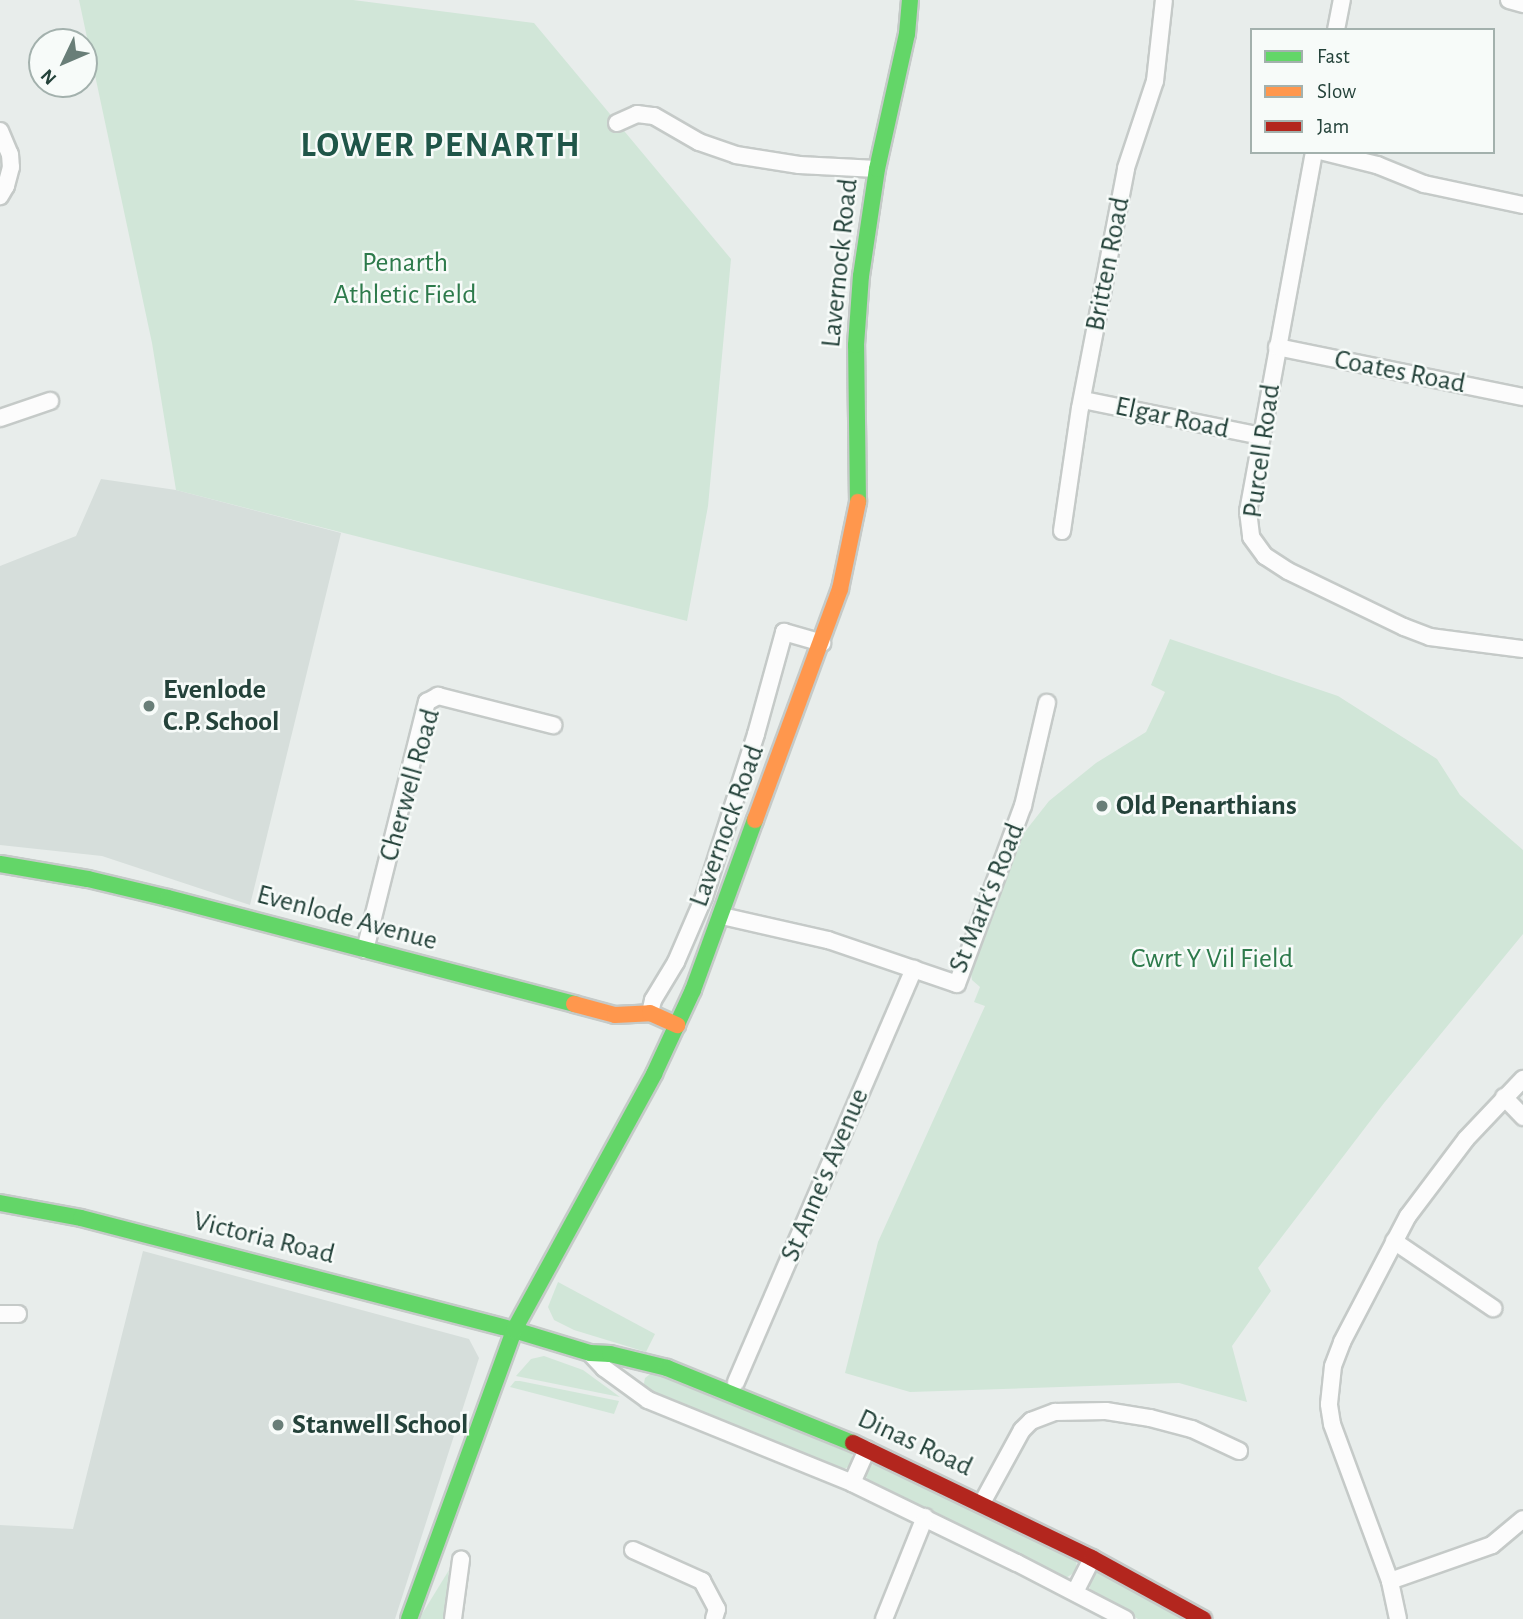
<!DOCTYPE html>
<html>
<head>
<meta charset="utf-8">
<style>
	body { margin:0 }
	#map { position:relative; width:1523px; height:1619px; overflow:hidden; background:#e8edeb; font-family:"Alegreya Sans",sans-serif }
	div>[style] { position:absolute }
	.built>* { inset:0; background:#d6dedb }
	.green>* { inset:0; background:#d1e6d8 }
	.roads { filter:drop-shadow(2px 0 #c5cac8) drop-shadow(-2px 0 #c5cac8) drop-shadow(0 2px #c5cac8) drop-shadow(0 -2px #c5cac8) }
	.street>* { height:16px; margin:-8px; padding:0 8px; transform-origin:8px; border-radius:8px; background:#fcfcfc }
	.fast>* { height:16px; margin:-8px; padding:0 8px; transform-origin:8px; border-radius:8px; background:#63d668 }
	.slow>* { height:16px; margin:-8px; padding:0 8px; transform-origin:8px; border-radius:8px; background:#ff974d }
	.jam>* { height:16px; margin:-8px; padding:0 8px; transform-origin:8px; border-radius:8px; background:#b3261e }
	.dots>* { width:19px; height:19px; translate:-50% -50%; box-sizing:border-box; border:4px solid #f7fbf9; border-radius:50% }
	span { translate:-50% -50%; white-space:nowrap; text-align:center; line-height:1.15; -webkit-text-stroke:5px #f7fbf9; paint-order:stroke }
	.park-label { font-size:28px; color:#2d7a4b }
	.street-label { font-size:28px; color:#24423a }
	.poi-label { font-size:28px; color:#24423a; font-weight:700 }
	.left { translate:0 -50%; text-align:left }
	.district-label { font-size:35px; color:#1f5548; font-weight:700; letter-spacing:2px }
	.legend { position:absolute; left:1250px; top:28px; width:245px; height:126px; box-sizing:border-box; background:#f7fbf9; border:2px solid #a3b1ad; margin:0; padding:9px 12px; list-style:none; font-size:21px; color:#24423a }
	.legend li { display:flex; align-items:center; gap:14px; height:35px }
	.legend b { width:35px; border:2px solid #a3b1ad }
	.north { position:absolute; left:28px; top:28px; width:70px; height:70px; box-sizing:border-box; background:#f7fbf9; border:2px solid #a3b1ad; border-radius:50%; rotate:226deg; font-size:19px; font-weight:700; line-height:28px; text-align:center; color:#24423a }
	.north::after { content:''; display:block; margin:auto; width:24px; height:32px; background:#697e78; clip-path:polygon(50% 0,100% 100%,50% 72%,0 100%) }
</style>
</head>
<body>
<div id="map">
	<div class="built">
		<div style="clip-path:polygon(101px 479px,176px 490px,341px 533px,250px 905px,102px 856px,0 845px,0 566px,76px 536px)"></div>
		<div style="clip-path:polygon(143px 1251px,469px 1339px,479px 1358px,395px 1619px,0 1619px,0 1525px,73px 1529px)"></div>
	</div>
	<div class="green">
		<div style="clip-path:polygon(79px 0,353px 0,534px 23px,731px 259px,708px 506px,687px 621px,176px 490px,152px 343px)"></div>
		<div style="clip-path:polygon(1170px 639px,1338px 696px,1437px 759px,1460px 795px,1523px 850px,1523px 934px,1384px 1103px,1258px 1268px,1271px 1291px,1232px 1346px,1247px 1402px,1179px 1383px,910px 1392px,845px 1373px,878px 1242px,985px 1006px,974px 1002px,980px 987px,972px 980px,970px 968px,1016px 843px,1049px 801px,1096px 763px,1146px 732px,1165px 692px,1151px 685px)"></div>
		<div style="clip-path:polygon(558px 1282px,655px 1334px,646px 1352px,574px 1330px,554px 1320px,548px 1307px)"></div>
		<div style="clip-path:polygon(544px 1356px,583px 1370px,620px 1397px,516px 1376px,531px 1359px)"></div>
		<div style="clip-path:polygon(654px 1371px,852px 1454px,852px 1465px,842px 1470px,836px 1469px,652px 1395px,645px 1389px,644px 1383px,645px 1378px)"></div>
		<div style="clip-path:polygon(515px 1381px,520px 1381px,619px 1401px,614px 1414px,510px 1387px)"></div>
		<div style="clip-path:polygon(876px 1462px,1076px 1559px,1077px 1571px,1064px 1579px,870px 1484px,865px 1475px,866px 1469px)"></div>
		<div style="clip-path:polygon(449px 1570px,444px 1619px,420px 1619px,422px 1614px)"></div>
		<div style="clip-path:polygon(1097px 1572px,1191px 1619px,1138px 1619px,1090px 1590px,1090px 1580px)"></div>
	</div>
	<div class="roads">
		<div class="street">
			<div style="left:1509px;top:0;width:15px;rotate:16deg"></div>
			<div style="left:1336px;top:30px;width:31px;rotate:-79deg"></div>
			<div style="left:617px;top:123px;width:22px;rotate:-24deg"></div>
			<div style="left:637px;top:114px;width:17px;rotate:7deg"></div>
			<div style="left:654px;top:116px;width:52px;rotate:30deg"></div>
			<div style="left:699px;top:142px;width:39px;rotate:19deg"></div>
			<div style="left:736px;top:155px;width:64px;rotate:9deg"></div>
			<div style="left:799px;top:165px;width:78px;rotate:2.9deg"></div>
			<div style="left:0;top:131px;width:25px;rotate:67deg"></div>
			<div style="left:10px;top:154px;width:13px;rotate:86deg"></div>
			<div style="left:11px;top:167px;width:20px;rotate:105deg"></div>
			<div style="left:6px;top:186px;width:12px;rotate:121deg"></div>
			<div style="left:1314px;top:152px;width:365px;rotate:100.4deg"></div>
			<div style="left:1248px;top:511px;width:26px;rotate:83deg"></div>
			<div style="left:1251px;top:537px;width:24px;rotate:54deg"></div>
			<div style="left:1265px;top:556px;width:27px;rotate:33deg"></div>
			<div style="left:1288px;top:571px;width:129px;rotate:25.8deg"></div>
			<div style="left:1404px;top:627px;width:28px;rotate:21deg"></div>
			<div style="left:1430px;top:637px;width:94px;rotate:7.4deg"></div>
			<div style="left:1324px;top:152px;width:55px;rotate:13.8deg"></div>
			<div style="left:1377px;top:165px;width:51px;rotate:22deg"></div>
			<div style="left:1424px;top:184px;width:101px;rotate:12deg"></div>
			<div style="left:1277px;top:347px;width:251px;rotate:11.5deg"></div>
			<div style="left:1083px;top:400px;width:182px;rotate:11.4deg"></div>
			<div style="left:0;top:418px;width:53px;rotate:-18.8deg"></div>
			<div style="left:1062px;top:531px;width:124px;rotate:-81.7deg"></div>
			<div style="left:1080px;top:408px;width:244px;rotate:-79.1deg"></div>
			<div style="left:1126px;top:168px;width:92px;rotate:-71.6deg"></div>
			<div style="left:1155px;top:81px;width:81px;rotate:-83.7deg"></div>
			<div style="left:722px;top:916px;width:109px;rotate:12.8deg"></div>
			<div style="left:828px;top:940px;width:136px;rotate:18.8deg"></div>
			<div style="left:957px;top:984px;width:190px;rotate:-69.7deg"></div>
			<div style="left:1023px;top:806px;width:106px;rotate:-76.9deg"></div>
			<div style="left:365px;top:950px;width:256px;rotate:-76deg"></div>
			<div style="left:427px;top:702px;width:13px;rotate:-29deg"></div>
			<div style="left:438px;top:696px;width:119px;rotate:14.2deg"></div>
			<div style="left:650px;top:1013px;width:13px;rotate:-77deg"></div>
			<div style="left:653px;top:1000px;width:44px;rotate:-58.8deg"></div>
			<div style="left:676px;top:962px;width:71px;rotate:-66.7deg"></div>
			<div style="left:704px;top:897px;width:171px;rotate:-72.3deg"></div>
			<div style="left:756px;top:734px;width:106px;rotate:-74.6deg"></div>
			<div style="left:784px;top:632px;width:40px;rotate:16deg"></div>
			<div style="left:1504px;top:1097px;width:28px;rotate:46deg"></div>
			<div style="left:1394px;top:1241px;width:120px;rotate:34.1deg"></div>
			<div style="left:0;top:1314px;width:18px"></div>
			<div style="left:590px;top:1353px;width:21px;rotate:47deg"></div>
			<div style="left:604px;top:1368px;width:54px;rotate:36deg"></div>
			<div style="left:648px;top:1400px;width:220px;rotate:22.1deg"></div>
			<div style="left:852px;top:1483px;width:183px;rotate:25.9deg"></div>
			<div style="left:1017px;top:1563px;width:122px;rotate:27.4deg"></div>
			<div style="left:736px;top:1382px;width:450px;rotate:-66.7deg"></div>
			<div style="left:852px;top:1483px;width:37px;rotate:-66deg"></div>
			<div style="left:982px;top:1503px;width:83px;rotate:-61.3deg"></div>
			<div style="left:1022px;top:1430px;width:13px;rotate:-45deg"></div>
			<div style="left:1031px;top:1421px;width:26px;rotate:-21deg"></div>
			<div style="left:1055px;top:1412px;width:51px;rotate:-1.1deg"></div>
			<div style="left:1106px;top:1411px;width:45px;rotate:9deg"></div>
			<div style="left:1150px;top:1418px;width:43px;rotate:14.7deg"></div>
			<div style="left:1192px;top:1429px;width:52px;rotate:25.1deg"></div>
			<div style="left:633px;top:1550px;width:76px;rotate:24.2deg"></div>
			<div style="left:702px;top:1581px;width:32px;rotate:62deg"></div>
			<div style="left:717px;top:1609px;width:10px;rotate:107deg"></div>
			<div style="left:1390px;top:1581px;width:108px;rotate:-19.4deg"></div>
			<div style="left:1492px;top:1545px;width:40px;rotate:-40deg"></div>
			<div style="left:1075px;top:1592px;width:38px;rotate:-63deg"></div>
			<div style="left:453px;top:1619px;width:60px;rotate:-82.3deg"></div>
			<div style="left:884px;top:1619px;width:110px;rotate:-68.1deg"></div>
			<div style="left:1398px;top:1619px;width:39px;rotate:-102deg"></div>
			<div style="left:1390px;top:1581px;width:167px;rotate:-110.3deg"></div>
			<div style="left:1332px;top:1424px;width:20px;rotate:-99deg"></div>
			<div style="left:1329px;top:1404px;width:38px;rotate:-84deg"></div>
			<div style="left:1333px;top:1366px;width:26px;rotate:-69deg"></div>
			<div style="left:1342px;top:1342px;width:142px;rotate:-62.4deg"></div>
			<div style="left:1408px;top:1216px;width:96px;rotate:-53deg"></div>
			<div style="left:1466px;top:1139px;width:83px;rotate:-46.5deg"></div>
		</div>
		<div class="fast">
			<div style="left:858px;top:502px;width:157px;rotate:-90.7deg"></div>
			<div style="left:856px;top:345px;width:69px;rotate:-85.9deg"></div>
			<div style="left:861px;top:276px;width:108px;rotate:-81.5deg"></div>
			<div style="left:877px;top:169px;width:138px;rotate:-77.5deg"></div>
			<div style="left:907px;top:34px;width:34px;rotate:-85deg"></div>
			<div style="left:0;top:864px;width:89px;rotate:9.7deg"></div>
			<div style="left:88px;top:879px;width:82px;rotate:13.4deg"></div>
			<div style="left:168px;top:898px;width:420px;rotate:14.6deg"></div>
			<div style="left:0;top:1203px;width:82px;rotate:10.5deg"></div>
			<div style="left:81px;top:1218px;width:447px;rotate:14.5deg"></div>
			<div style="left:514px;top:1330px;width:79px;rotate:16.8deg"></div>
			<div style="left:590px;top:1353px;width:20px;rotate:3deg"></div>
			<div style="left:610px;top:1354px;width:59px;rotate:13.8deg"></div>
			<div style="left:667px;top:1368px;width:201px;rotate:22deg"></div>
			<div style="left:409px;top:1619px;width:307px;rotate:-70deg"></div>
			<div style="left:514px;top:1330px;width:292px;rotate:-61.3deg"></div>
			<div style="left:654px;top:1074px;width:93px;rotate:-65.1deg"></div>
			<div style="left:693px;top:990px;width:181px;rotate:-70deg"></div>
		</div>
		<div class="slow">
			<div style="left:755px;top:820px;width:246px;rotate:-69.8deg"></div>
			<div style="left:840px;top:589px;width:89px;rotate:-78.3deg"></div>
			<div style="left:574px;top:1004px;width:42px;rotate:15deg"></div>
			<div style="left:615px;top:1015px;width:35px;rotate:-3deg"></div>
			<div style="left:650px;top:1013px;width:30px;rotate:24deg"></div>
		</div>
		<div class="jam">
			<div style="left:853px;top:1443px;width:265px;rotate:25.7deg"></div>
			<div style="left:1092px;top:1558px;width:127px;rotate:28.8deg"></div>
		</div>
	</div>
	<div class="dots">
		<div style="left:149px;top:706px;background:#697e78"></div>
		<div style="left:1102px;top:806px;background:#697e78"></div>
		<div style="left:278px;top:1425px;background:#697e78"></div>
	</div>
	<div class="park-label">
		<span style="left:405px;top:279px">Penarth<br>Athletic Field</span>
		<span style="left:1212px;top:959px">Cwrt Y Vil Field</span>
	</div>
	<div class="street-label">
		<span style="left:840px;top:263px;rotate:-84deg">Lavernock Road</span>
		<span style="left:1108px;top:264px;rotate:-79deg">Britten Road</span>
		<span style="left:1400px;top:372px;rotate:11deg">Coates Road</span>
		<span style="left:1172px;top:418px;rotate:12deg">Elgar Road</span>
		<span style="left:1262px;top:451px;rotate:-82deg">Purcell Road</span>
		<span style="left:410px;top:785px;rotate:-74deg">Cherwell Road</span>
		<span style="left:727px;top:826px;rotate:-70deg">Lavernock Road</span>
		<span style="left:987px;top:898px;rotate:-68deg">St Mark's Road</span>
		<span style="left:347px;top:918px;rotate:15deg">Evenlode Avenue</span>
		<span style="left:825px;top:1175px;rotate:-67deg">St Anne's Avenue</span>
		<span style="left:264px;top:1238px;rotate:14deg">Victoria Road</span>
		<span style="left:915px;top:1443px;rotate:25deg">Dinas Road</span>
	</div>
	<div class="poi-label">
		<span class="left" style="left:163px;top:706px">Evenlode<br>C.P. School</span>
		<span class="left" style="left:1116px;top:806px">Old Penarthians</span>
		<span class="left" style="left:292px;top:1425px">Stanwell School</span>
	</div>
	<div class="district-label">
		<span style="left:441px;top:146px">LOWER PENARTH</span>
	</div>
	<ul class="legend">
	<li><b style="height:9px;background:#63d668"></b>Fast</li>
	<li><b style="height:9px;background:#ff974d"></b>Slow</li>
	<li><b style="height:9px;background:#b3261e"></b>Jam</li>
	</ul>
	<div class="north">N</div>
</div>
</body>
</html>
